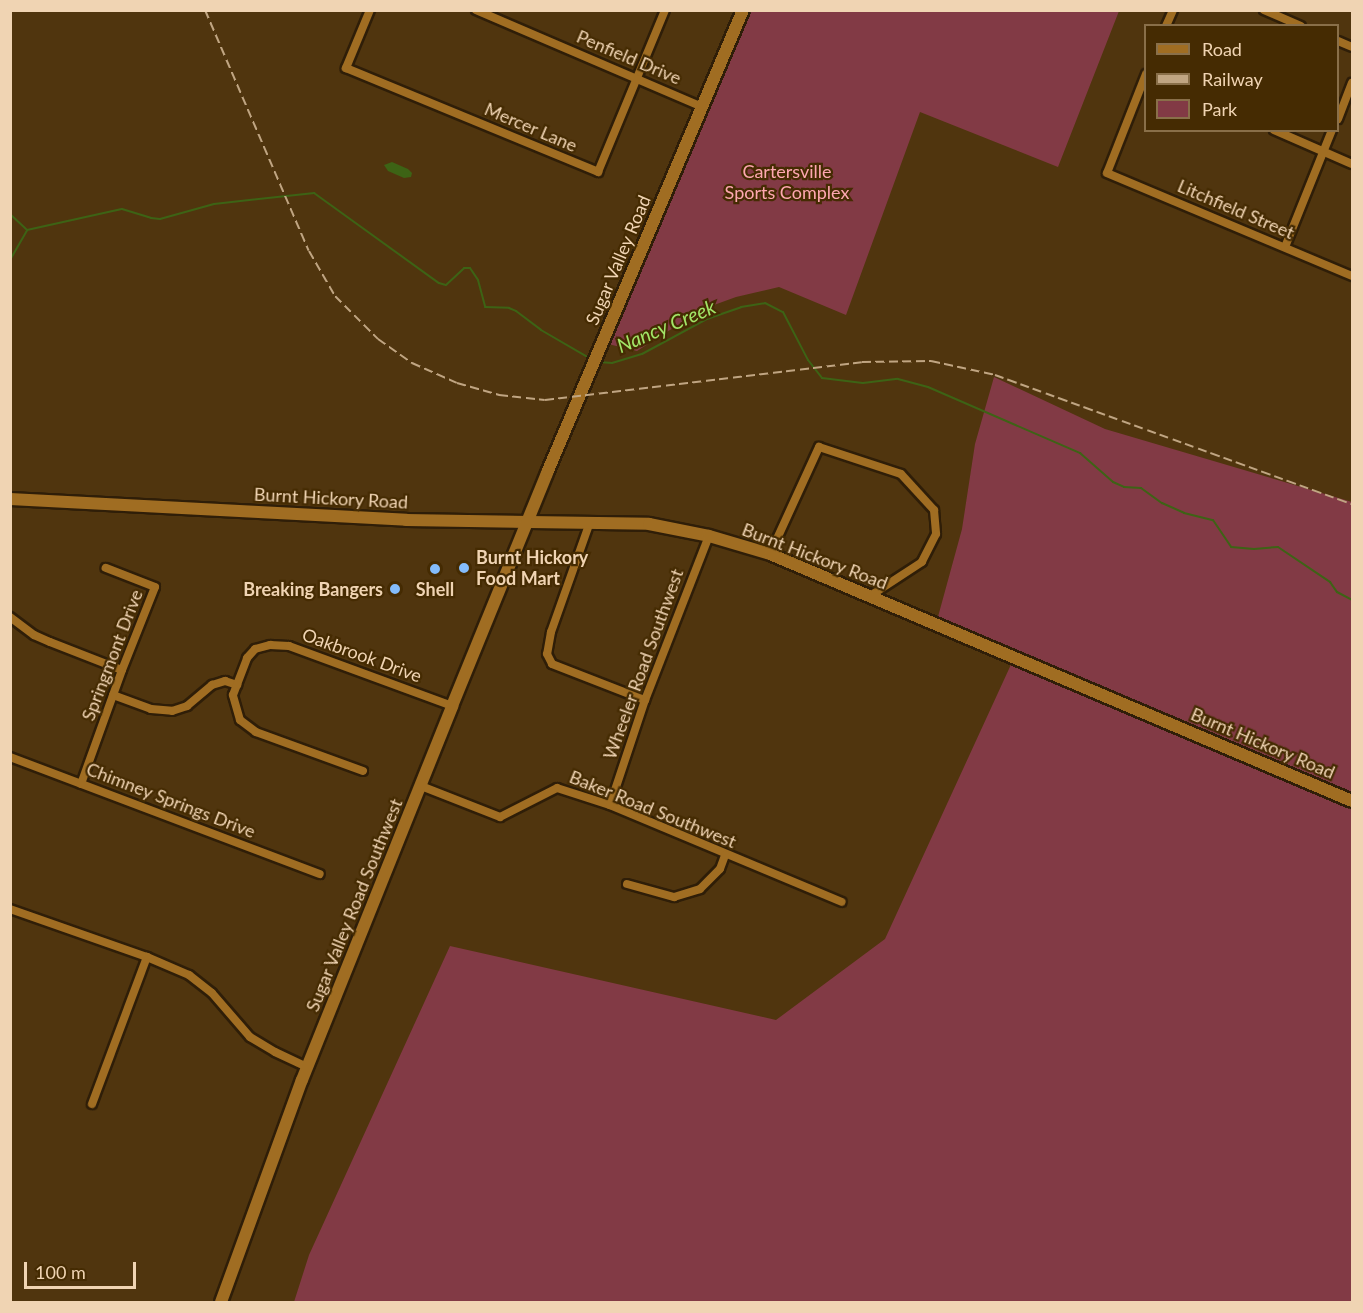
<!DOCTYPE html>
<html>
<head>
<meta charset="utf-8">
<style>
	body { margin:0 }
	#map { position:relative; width:1363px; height:1313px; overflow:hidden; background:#50350e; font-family:Lato,sans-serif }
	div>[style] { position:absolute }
	.green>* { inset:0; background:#823a45 }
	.water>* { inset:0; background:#3d6315 }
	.stream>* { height:2px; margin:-1px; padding:0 1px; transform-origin:1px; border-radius:1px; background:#3d6315 }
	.roads { filter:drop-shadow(2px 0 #2f1e08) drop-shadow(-2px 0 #2f1e08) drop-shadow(0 2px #2f1e08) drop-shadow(0 -2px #2f1e08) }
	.street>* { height:8px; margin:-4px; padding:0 4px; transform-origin:4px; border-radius:4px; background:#a06d22 }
	.secondary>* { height:12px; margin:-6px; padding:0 6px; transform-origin:6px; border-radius:6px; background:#a06d22 }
	.rail>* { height:2px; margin-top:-1px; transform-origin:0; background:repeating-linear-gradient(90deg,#c0a582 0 9px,transparent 0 13.5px) }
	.dots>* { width:16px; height:16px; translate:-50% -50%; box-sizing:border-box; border:3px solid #452b02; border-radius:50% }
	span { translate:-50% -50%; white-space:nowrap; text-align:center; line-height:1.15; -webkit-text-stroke:4.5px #452b02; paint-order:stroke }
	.street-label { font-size:18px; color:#f0d4b3 }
	.park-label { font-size:18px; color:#fea7b1 }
	.poi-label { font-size:18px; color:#f0d4b3; font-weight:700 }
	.left { translate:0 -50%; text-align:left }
	.right { translate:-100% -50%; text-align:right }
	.water-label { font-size:20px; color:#a2e567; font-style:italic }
	.frame { position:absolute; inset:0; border:12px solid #f0d4b3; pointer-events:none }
	.legend { position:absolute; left:1144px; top:24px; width:195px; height:108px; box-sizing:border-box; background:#452b02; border:2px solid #896f49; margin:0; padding:8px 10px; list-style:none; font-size:18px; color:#f0d4b3 }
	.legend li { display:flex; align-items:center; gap:12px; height:30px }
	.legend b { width:30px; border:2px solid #896f49 }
	.scale { position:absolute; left:24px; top:1262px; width:112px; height:27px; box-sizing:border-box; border:3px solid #f0d4b3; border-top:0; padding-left:8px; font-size:18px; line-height:21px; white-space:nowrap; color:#f0d4b3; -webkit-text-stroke:4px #452b02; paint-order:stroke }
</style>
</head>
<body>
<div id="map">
	<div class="green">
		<div style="clip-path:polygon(749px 11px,749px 10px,1119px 11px,1058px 167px,920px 112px,846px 315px,779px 287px,736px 297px,703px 309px,637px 351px,608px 344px)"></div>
		<div style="clip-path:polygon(994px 377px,1105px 429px,1352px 502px,1352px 1302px,294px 1302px,309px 1255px,450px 946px,776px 1020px,885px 939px,1014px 658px,936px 624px,962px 529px,975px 444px)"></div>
	</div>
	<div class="water">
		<div style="clip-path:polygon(392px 162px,408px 169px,412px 173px,411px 177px,404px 178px,388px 171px,384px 165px)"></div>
	</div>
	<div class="stream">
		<div style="left:10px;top:214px;width:23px;rotate:43deg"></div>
		<div style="left:27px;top:230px;width:97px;rotate:-12.5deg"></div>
		<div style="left:122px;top:209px;width:30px;rotate:17deg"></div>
		<div style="left:151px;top:218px;width:9px;rotate:6deg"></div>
		<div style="left:160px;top:219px;width:56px;rotate:-15.5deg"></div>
		<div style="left:214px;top:204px;width:101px;rotate:-6.3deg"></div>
		<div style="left:314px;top:193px;width:154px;rotate:35.8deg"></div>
		<div style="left:439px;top:283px;width:7px;rotate:16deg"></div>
		<div style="left:446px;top:285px;width:25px;rotate:-43deg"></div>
		<div style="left:464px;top:268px;width:6px"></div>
		<div style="left:470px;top:268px;width:14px;rotate:56deg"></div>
		<div style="left:478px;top:280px;width:28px;rotate:75deg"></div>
		<div style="left:485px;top:307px;width:24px;rotate:2deg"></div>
		<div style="left:509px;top:308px;width:8px;rotate:23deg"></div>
		<div style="left:516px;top:311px;width:31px;rotate:37deg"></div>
		<div style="left:541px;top:330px;width:58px;rotate:30.1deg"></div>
		<div style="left:10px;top:260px;width:34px;rotate:-60deg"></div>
		<div style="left:599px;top:362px;width:13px;rotate:4deg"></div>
		<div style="left:612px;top:363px;width:31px;rotate:-17deg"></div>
		<div style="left:642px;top:354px;width:74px;rotate:-28.3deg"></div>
		<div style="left:707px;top:319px;width:36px;rotate:-19deg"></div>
		<div style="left:741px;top:307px;width:24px;rotate:-9deg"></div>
		<div style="left:765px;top:303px;width:20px;rotate:27deg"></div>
		<div style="left:783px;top:312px;width:54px;rotate:62.5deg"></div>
		<div style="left:808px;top:360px;width:23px;rotate:52deg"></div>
		<div style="left:822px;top:378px;width:41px;rotate:7deg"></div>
		<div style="left:863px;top:383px;width:35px;rotate:-7deg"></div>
		<div style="left:898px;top:379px;width:31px;rotate:15deg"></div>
		<div style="left:928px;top:387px;width:166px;rotate:23.5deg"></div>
		<div style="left:1080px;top:453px;width:44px;rotate:41.3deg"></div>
		<div style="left:1113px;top:482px;width:12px;rotate:24deg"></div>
		<div style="left:1124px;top:487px;width:17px;rotate:3deg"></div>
		<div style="left:1141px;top:488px;width:26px;rotate:36deg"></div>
		<div style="left:1162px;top:503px;width:24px;rotate:24deg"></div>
		<div style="left:1184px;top:513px;width:30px;rotate:14deg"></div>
		<div style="left:1213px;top:520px;width:32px;rotate:56deg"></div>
		<div style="left:1231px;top:547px;width:23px;rotate:5deg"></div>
		<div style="left:1254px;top:549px;width:24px;rotate:-5deg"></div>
		<div style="left:1278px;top:547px;width:63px;rotate:33.9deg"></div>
		<div style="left:1330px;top:582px;width:12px;rotate:55deg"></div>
		<div style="left:1337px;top:592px;width:17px;rotate:28deg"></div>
	</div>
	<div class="roads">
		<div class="street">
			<div style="left:370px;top:10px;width:63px;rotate:112.5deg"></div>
			<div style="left:346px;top:68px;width:273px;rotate:22.4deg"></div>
			<div style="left:598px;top:172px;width:175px;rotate:-67.5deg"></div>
			<div style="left:476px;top:10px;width:246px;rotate:23.2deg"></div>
			<div style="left:1264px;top:10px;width:40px;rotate:23.4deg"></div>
			<div style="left:1166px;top:26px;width:17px;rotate:-66deg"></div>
			<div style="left:1338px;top:41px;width:15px;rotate:23deg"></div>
			<div style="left:1146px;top:74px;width:106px;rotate:111.5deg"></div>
			<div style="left:1107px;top:173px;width:266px;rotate:22.8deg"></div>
			<div style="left:1338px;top:119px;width:39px;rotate:-69deg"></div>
			<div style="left:1274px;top:130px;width:85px;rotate:23.6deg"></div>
			<div style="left:1285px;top:247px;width:126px;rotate:-68.1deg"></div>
			<div style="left:590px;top:522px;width:117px;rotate:109.5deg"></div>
			<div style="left:551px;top:632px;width:22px;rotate:100deg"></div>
			<div style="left:547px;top:654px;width:11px;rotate:63deg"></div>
			<div style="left:552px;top:664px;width:100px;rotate:21.2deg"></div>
			<div style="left:770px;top:554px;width:118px;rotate:-65.4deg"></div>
			<div style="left:819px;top:447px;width:86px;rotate:18.2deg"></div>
			<div style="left:901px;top:474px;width:49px;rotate:47.5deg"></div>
			<div style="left:934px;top:510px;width:24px;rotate:85deg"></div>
			<div style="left:936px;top:534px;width:31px;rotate:117deg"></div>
			<div style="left:922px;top:562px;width:62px;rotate:146.8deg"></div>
			<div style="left:10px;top:617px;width:30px;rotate:37deg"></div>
			<div style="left:34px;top:635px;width:17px;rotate:24deg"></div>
			<div style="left:50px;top:642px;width:77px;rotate:21.3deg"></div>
			<div style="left:113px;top:695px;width:40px;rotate:20.2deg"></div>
			<div style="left:151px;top:709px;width:21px;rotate:5deg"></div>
			<div style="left:172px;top:711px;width:16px;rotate:-18deg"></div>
			<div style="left:187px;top:706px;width:33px;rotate:-40deg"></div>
			<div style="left:212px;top:685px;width:14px;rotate:-17deg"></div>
			<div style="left:225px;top:681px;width:13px;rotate:18deg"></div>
			<div style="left:10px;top:757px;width:331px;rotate:20.7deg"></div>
			<div style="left:363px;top:771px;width:114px;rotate:-160deg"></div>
			<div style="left:256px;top:732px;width:20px;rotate:-143deg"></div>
			<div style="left:240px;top:720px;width:26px;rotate:-106deg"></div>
			<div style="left:233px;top:695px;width:40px;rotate:-69deg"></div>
			<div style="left:247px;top:658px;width:12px;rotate:-48deg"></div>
			<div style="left:255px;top:649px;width:16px;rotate:-15deg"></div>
			<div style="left:270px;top:645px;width:19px;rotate:3deg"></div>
			<div style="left:289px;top:646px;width:174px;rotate:20.2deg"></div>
			<div style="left:81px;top:784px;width:121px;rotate:-70.2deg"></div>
			<div style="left:122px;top:670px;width:89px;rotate:-68.3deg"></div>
			<div style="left:155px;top:587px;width:53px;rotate:-158.8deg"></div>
			<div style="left:421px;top:786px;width:85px;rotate:21.4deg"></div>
			<div style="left:500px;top:817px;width:64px;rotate:-27deg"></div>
			<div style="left:557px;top:788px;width:56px;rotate:17.8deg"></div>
			<div style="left:610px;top:805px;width:251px;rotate:22.7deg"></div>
			<div style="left:610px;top:805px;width:111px;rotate:-71.6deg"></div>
			<div style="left:645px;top:700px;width:176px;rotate:-68.7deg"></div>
			<div style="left:627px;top:884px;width:49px;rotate:15.5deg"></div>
			<div style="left:674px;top:897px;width:27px;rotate:-17deg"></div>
			<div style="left:700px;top:889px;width:28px;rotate:-45deg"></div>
			<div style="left:720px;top:869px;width:15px;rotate:-70deg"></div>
			<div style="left:10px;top:909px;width:145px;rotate:19.3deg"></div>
			<div style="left:147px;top:957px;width:46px;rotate:23.2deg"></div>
			<div style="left:189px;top:975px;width:29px;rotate:38deg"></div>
			<div style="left:212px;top:993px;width:58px;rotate:49.2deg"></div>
			<div style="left:250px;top:1037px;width:29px;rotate:31deg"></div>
			<div style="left:275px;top:1052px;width:35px;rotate:25deg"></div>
			<div style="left:92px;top:1104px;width:157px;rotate:-69.5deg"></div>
		</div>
		<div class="secondary">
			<div style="left:10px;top:499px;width:397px;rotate:3deg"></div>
			<div style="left:406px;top:520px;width:243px;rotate:0.9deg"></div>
			<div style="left:649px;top:524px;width:61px;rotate:11.3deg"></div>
			<div style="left:709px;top:536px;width:64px;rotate:16.4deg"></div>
			<div style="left:770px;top:554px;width:632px;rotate:23deg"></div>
			<div style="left:221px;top:1302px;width:236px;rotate:-70deg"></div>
			<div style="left:302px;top:1080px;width:403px;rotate:-68.1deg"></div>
			<div style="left:452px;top:706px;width:252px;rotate:-67.8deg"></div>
			<div style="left:547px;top:473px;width:503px;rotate:-67.06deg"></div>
		</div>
	</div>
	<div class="rail">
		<div style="left:205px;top:10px;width:262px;rotate:66.7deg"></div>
		<div style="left:309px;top:251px;width:52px;rotate:60deg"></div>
		<div style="left:335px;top:296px;width:61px;rotate:45deg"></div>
		<div style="left:378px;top:339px;width:42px;rotate:35.2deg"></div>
		<div style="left:412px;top:363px;width:49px;rotate:24deg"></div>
		<div style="left:457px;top:383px;width:44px;rotate:15.9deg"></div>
		<div style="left:499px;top:395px;width:46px;rotate:6.2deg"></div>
		<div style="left:545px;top:400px;width:319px;rotate:-6.8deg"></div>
		<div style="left:862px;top:362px;width:69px;rotate:-0.8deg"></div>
		<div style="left:931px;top:361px;width:66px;rotate:12.3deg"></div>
		<div style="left:995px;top:375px;width:380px;rotate:19.9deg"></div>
	</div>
	<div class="dots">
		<div style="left:464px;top:568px;background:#84bcfb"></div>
		<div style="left:435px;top:569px;background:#84bcfb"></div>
		<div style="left:395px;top:589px;background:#84bcfb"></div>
	</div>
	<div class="street-label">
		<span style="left:629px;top:57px;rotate:23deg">Penfield Drive</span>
		<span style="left:531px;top:127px;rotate:23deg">Mercer Lane</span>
		<span style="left:1236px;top:209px;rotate:23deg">Litchfield Street</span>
		<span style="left:618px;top:260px;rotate:-67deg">Sugar Valley Road</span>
		<span style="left:331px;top:498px;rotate:3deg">Burnt Hickory Road</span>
		<span style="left:815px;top:556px;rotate:21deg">Burnt Hickory Road</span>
		<span style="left:112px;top:655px;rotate:-69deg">Springmont Drive</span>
		<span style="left:362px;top:655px;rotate:20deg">Oakbrook Drive</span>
		<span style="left:643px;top:664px;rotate:-70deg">Wheeler Road Southwest</span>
		<span style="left:1263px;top:743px;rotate:23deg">Burnt Hickory Road</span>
		<span style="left:171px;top:800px;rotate:21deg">Chimney Springs Drive</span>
		<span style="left:653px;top:809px;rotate:22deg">Baker Road Southwest</span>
		<span style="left:354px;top:905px;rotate:-68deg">Sugar Valley Road Southwest</span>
	</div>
	<div class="park-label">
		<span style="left:787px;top:182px">Cartersville<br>Sports Complex</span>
	</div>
	<div class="poi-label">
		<span class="left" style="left:476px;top:568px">Burnt Hickory<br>Food Mart</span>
		<span class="right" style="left:383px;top:589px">Breaking Bangers</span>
		<span style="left:435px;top:589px">Shell</span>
	</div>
	<div class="water-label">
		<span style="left:666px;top:326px;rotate:-23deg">Nancy Creek</span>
	</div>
	<div class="frame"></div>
	<ul class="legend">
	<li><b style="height:8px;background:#a06d22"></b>Road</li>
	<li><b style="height:8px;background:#c0a582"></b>Railway</li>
	<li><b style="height:16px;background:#823a45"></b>Park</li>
	</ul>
	<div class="scale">100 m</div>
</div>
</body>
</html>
